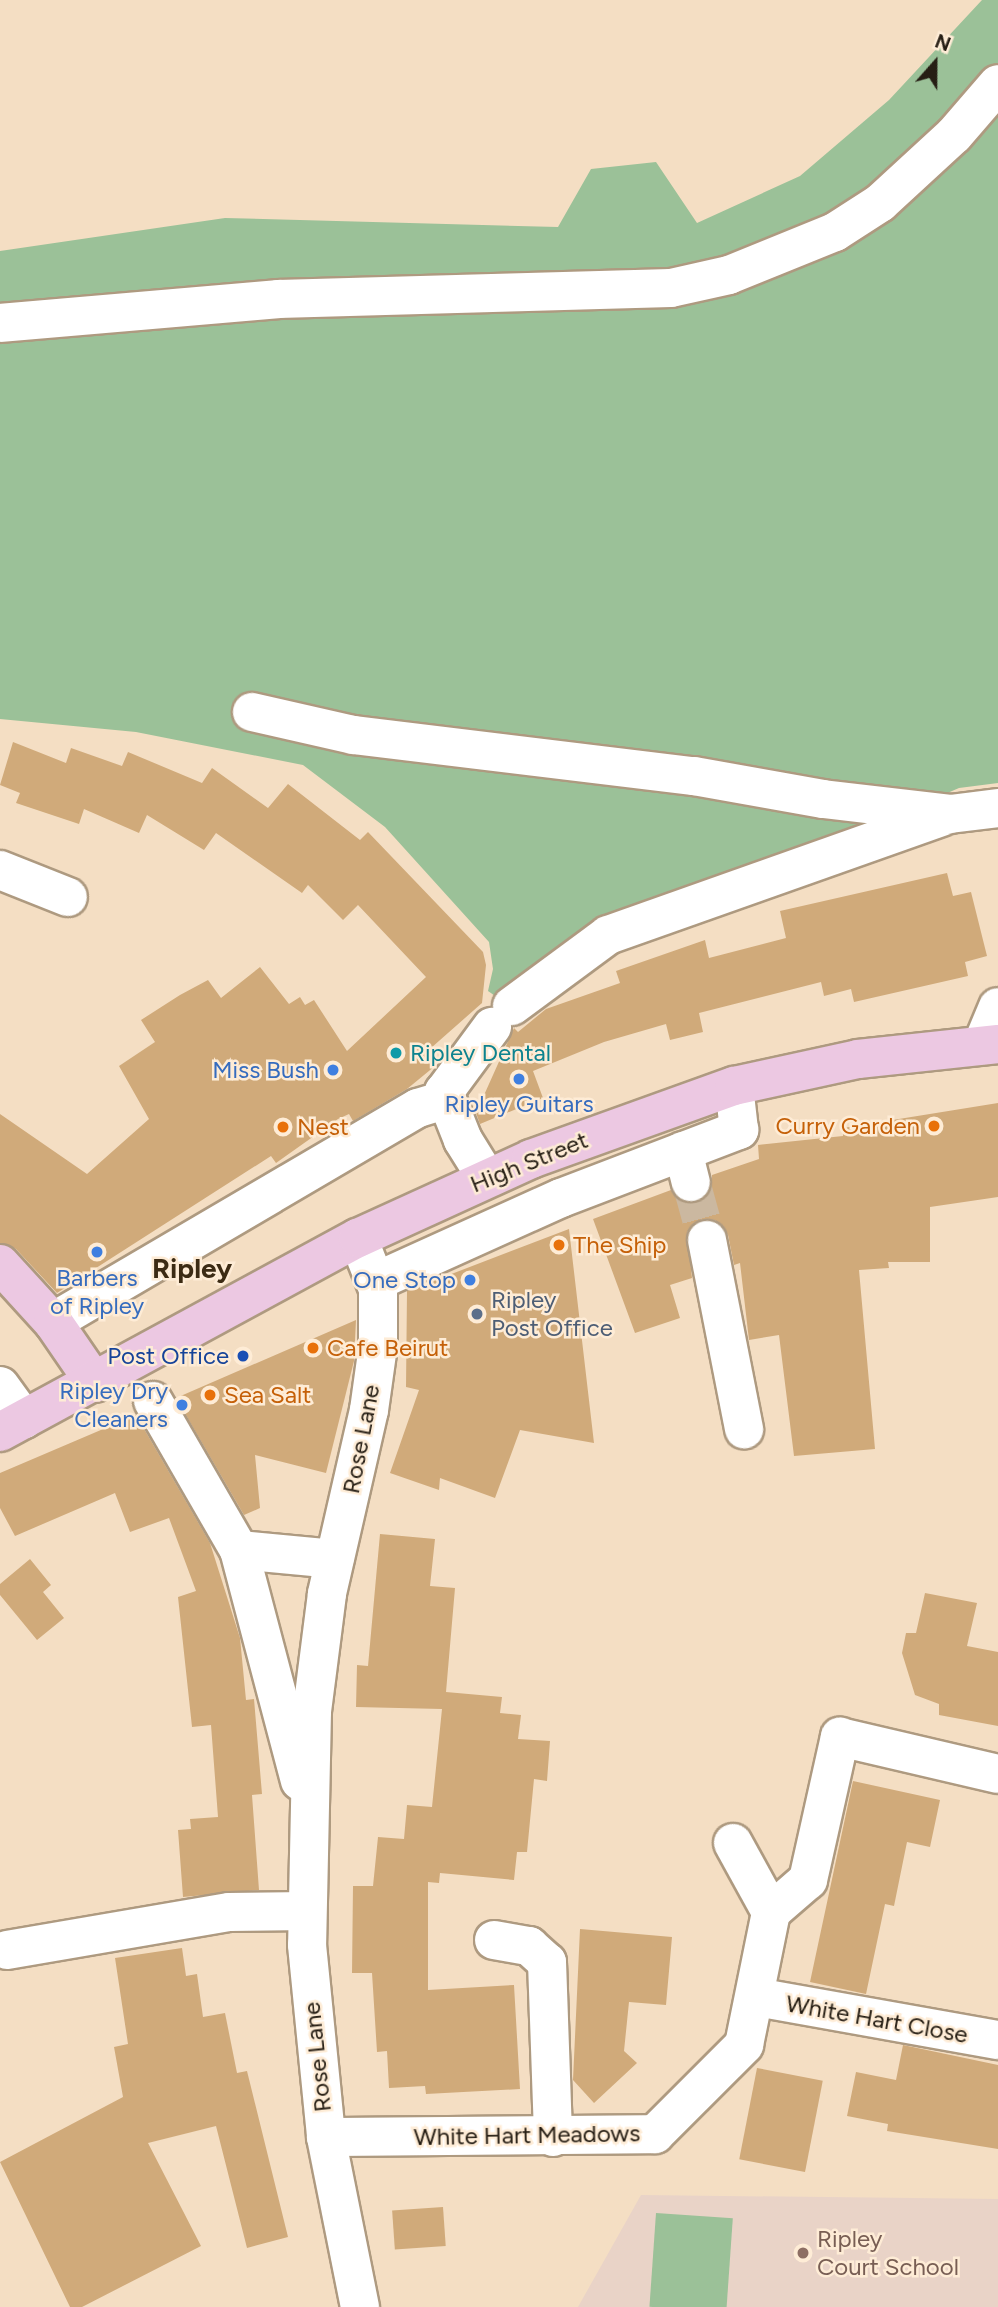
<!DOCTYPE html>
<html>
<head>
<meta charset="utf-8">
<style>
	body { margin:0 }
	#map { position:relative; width:998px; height:2307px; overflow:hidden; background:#f4dec3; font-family:Figtree,sans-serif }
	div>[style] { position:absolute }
	.education>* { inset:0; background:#e9d3c7 }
	.green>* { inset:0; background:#9bc198; transform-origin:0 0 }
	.building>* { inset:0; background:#d0aa7a; transform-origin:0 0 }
	.minor-tunnel>* { height:38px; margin-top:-19px; transform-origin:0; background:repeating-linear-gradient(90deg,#cbb8a0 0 38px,transparent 0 57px) }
	.roads { filter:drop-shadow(2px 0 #ae9a80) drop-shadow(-2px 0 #ae9a80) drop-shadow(0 2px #ae9a80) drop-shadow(0 -2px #ae9a80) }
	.minor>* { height:38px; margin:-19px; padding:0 19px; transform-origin:19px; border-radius:19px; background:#fff }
	.major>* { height:38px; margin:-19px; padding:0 19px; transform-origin:19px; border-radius:19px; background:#ecc8e2 }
	.dots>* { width:19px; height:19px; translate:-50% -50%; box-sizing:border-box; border:4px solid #feecd6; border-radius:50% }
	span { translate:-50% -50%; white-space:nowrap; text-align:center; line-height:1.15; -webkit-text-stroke:5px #feecd6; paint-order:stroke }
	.culture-label { font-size:24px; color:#0d838f }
	.left { translate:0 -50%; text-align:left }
	.shop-label { font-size:24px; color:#366cbe }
	.right { translate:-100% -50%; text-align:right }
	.food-label { font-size:24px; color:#c56008 }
	.street-label { font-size:24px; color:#261e14 }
	.service-label { font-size:24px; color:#4e5e75 }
	.transit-label { font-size:24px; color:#164399 }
	.education-label { font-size:24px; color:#785e54 }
	.quarter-label { font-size:28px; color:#3c2b14; font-weight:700 }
	.north { position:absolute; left:900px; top:28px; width:70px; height:70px; -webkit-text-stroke:5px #feecd6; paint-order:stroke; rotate:21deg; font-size:19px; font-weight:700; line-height:28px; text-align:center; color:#261e14 }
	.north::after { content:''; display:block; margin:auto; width:24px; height:32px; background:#261e14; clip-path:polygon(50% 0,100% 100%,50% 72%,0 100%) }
</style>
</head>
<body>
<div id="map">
	<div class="education">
		<div style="clip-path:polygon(641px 2195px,998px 2199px,998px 2307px,578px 2307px)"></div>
	</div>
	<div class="green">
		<div style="clip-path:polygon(982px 0,998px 0,998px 783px,959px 788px,861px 830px,504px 1002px,488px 991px,493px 969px,489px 942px,385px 827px,303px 765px,136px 732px,0 719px,0 251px,225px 218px,558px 227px,591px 169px,656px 162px,697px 223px,800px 176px,889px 100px)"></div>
		<div style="left:656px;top:2213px;width:77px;height:94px;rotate:4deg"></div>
	</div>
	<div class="building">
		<div style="clip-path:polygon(13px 742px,66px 763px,71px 748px,122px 766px,128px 752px,202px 783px,212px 768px,268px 808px,288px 784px,360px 840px,368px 832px,483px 952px,486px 965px,482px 1003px,431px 1048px,435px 1066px,407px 1089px,353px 1121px,349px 1114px,338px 1119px,276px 1163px,271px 1156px,57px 1293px,16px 1249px,0 1243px,0 1114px,87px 1174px,149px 1119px,119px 1066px,155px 1042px,141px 1020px,180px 995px,208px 980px,221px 998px,260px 967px,289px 1004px,300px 997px,305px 1005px,314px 1000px,347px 1051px,426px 977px,358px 905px,343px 920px,308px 885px,302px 893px,216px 833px,204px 850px,147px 815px,139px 833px,84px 809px,79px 824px,16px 803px,20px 793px,0 785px)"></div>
		<div style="clip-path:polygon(947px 873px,953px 896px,971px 892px,987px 956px,965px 962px,968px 976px,854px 1002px,851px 989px,824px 996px,821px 982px,699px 1013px,703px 1032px,670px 1040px,666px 1024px,604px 1042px,533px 1071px,543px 1098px,480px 1124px,476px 1113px,514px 1028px,518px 1032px,546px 1009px,620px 983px,616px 971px,705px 940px,709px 958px,786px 938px,780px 911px)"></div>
		<div style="clip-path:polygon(998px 1103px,998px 1197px,930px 1207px,930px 1262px,888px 1262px,889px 1268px,859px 1270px,875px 1449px,794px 1456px,779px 1335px,749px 1340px,740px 1263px,734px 1265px,728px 1235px,715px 1220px,702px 1219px,687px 1232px,692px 1278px,670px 1285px,680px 1318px,635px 1333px,593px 1219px,671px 1190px,685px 1203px,697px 1203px,712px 1188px,712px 1175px,759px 1159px,758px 1145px,843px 1136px,843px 1128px)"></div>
		<div style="clip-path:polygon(569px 1229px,594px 1443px,520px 1430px,495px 1498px,440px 1478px,439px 1490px,390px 1473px,419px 1390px,406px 1387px,407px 1291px)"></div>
		<div style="clip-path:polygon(356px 1320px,354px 1361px,326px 1473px,255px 1455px,260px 1508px,244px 1515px,176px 1398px)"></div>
		<div style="clip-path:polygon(136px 1415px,210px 1543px,240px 1638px,246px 1700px,254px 1699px,262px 1794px,252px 1795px,259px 1890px,183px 1897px,178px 1830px,191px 1829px,190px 1819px,218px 1817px,211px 1725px,192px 1727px,178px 1597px,196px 1591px,169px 1518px,130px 1532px,115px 1493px,15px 1536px,0 1508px,0 1473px)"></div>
		<div style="clip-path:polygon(380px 1534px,435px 1539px,430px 1586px,455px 1588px,446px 1692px,502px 1697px,500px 1713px,521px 1715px,518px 1739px,550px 1741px,547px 1781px,534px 1779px,527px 1852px,517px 1852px,514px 1880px,440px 1873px,439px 1883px,428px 1882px,428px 1990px,514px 1985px,520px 2089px,426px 2094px,425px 2086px,389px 2088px,387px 2051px,377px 2052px,372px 1973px,352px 1973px,353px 1886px,373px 1886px,378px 1837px,404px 1839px,407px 1805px,432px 1807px,442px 1709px,356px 1707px,357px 1665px,368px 1666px)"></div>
		<div style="clip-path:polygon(30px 1559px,51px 1585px,43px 1592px,64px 1618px,37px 1640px,0 1595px,0 1584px)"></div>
		<div style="clip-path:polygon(925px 1593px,977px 1603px,967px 1646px,998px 1652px,998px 1726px,939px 1715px,939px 1704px,915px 1695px,902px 1653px,906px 1633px,916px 1633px)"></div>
		<div style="clip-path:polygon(853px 1781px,940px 1800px,930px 1847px,907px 1842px,894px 1906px,885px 1904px,866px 1994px,810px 1982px)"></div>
		<div style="clip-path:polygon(580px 1929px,672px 1937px,666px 2005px,629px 2002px,624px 2051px,637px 2063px,594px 2103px,573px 2080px)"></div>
		<div style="clip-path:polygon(182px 1948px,186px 1976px,197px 1974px,203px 2017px,225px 2013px,237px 2073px,247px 2071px,288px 2237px,247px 2248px,216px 2126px,148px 2143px,201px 2246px,82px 2307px,70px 2307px,0 2162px,123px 2097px,114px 2047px,128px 2044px,115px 1958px)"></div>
		<div style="clip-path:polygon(903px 2045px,998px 2065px,998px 2149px,887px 2131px,888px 2124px,847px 2116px,856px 2072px,896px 2080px)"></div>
		<div style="left:757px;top:2068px;width:67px;height:93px;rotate:11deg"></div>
		<div style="left:443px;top:2207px;width:39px;height:51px;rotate:86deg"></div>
	</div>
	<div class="minor-tunnel">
		<div style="left:691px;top:1182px;width:60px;rotate:74.6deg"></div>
	</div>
	<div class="roads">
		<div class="minor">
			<div style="left:0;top:323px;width:279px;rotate:-4.9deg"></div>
			<div style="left:278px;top:299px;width:393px;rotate:-1.6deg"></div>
			<div style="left:671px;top:288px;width:59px;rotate:-12.6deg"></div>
			<div style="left:729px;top:275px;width:114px;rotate:-22.1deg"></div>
			<div style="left:835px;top:232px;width:54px;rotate:-32.8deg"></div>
			<div style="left:880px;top:203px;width:100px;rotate:-42.6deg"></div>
			<div style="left:954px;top:135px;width:67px;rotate:-49.2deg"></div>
			<div style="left:252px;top:712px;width:104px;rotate:12.8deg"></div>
			<div style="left:353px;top:735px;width:343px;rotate:6.9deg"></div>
			<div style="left:694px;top:776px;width:131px;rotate:10.1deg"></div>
			<div style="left:823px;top:799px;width:128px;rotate:6.7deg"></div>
			<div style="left:950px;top:814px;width:48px;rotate:-7.1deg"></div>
			<div style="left:0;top:870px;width:73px;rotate:21.7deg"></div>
			<div style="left:512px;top:1006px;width:119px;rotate:-36.5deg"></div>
			<div style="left:608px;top:935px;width:354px;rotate:-19.5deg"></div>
			<div style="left:982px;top:1045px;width:41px;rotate:-67.2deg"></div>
			<div style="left:683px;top:1151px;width:32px;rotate:76deg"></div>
			<div style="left:486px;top:1177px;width:44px;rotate:-121.9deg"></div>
			<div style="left:463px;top:1140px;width:52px;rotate:-111.6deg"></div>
			<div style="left:444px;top:1092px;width:81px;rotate:-53.6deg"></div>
			<div style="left:358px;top:1238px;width:55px;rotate:68.6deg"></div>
			<div style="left:378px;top:1289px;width:57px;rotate:90deg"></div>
			<div style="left:378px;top:1346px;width:65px;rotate:98deg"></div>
			<div style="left:369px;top:1410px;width:189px;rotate:102.9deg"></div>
			<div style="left:327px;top:1594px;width:118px;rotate:97.3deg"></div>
			<div style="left:312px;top:1711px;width:234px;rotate:91.2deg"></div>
			<div style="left:307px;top:1945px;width:193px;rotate:84.3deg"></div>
			<div style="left:326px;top:2137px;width:173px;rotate:78.7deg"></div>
			<div style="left:707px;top:1240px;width:193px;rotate:78.9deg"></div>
			<div style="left:377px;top:1281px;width:202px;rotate:-24.3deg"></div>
			<div style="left:561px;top:1198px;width:191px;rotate:-20.9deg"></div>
			<div style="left:739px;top:1130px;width:44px;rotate:-96.5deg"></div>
			<div style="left:53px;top:1322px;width:423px;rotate:-30.4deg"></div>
			<div style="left:418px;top:1108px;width:27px;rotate:-17deg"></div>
			<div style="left:0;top:1386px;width:41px;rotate:54deg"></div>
			<div style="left:153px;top:1401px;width:172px;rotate:60deg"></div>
			<div style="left:239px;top:1550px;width:239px;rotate:75.2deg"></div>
			<div style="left:239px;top:1550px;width:96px;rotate:5.4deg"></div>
			<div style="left:733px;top:1843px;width:79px;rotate:61.2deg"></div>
			<div style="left:494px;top:1940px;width:36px;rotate:10deg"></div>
			<div style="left:529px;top:1946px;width:24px;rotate:42deg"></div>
			<div style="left:547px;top:1962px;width:175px;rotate:88deg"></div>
			<div style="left:7px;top:1950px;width:225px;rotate:-9.7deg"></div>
			<div style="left:229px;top:1912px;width:78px;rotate:-0.7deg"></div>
			<div style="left:756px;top:1997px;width:246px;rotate:10.1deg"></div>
			<div style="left:326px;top:2137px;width:329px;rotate:-0.5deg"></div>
			<div style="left:655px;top:2134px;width:126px;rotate:-45deg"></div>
			<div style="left:744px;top:2045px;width:136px;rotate:-78.5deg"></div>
			<div style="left:771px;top:1912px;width:49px;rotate:-40.9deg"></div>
			<div style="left:808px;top:1880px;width:147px;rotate:-77.4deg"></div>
			<div style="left:840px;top:1737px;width:162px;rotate:13.2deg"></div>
		</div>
		<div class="major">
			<div style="left:0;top:1264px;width:79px;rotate:47.6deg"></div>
			<div style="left:53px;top:1322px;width:74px;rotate:55.5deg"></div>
			<div style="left:0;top:1432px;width:407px;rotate:-28.5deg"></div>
			<div style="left:358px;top:1238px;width:190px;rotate:-24.5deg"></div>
			<div style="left:531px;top:1159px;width:216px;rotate:-19.8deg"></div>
			<div style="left:734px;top:1086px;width:127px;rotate:-12.3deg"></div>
			<div style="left:858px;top:1059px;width:141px;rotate:-6.1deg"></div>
		</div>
	</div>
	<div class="dots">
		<div style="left:396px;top:1053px;background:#0f9aa8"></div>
		<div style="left:333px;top:1070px;background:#3f7fe0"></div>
		<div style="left:519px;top:1079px;background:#3f7fe0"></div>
		<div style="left:934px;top:1126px;background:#e8710a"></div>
		<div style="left:283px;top:1127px;background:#e8710a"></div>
		<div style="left:559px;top:1245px;background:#e8710a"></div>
		<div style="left:97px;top:1252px;background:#3f7fe0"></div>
		<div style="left:470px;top:1280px;background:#3f7fe0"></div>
		<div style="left:477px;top:1314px;background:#5c6f8a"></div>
		<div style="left:313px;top:1348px;background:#e8710a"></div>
		<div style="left:243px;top:1356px;background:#1a4fb4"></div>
		<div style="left:210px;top:1395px;background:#e8710a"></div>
		<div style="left:182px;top:1405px;background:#3f7fe0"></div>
		<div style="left:803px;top:2253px;background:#8d6e63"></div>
	</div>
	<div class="culture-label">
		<span class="left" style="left:410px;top:1053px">Ripley Dental</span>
	</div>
	<div class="shop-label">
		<span class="right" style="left:319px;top:1070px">Miss Bush</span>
		<span style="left:519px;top:1104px">Ripley Guitars</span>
		<span style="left:97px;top:1292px">Barbers<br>of Ripley</span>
		<span class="right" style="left:456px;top:1280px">One Stop</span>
		<span class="right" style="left:168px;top:1405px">Ripley Dry<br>Cleaners</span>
	</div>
	<div class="food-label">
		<span class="right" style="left:920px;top:1126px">Curry Garden</span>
		<span class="left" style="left:297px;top:1127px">Nest</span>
		<span class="left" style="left:573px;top:1245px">The Ship</span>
		<span class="left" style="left:327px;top:1348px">Cafe Beirut</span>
		<span class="left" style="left:224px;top:1395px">Sea Salt</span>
	</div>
	<div class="street-label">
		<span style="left:529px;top:1162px;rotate:-22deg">High Street</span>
		<span style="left:361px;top:1439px;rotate:-79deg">Rose Lane</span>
		<span style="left:877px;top:2019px;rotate:10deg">White Hart Close</span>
		<span style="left:317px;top:2057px;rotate:-96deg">Rose Lane</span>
		<span style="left:527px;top:2135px;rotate:-1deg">White Hart Meadows</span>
	</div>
	<div class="service-label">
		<span class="left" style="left:491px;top:1314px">Ripley<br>Post Office</span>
	</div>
	<div class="transit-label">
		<span class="right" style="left:229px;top:1356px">Post Office</span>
	</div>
	<div class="education-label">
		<span class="left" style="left:817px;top:2253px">Ripley<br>Court School</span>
	</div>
	<div class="quarter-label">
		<span style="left:192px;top:1268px">Ripley</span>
	</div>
	<div class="north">N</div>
</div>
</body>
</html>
